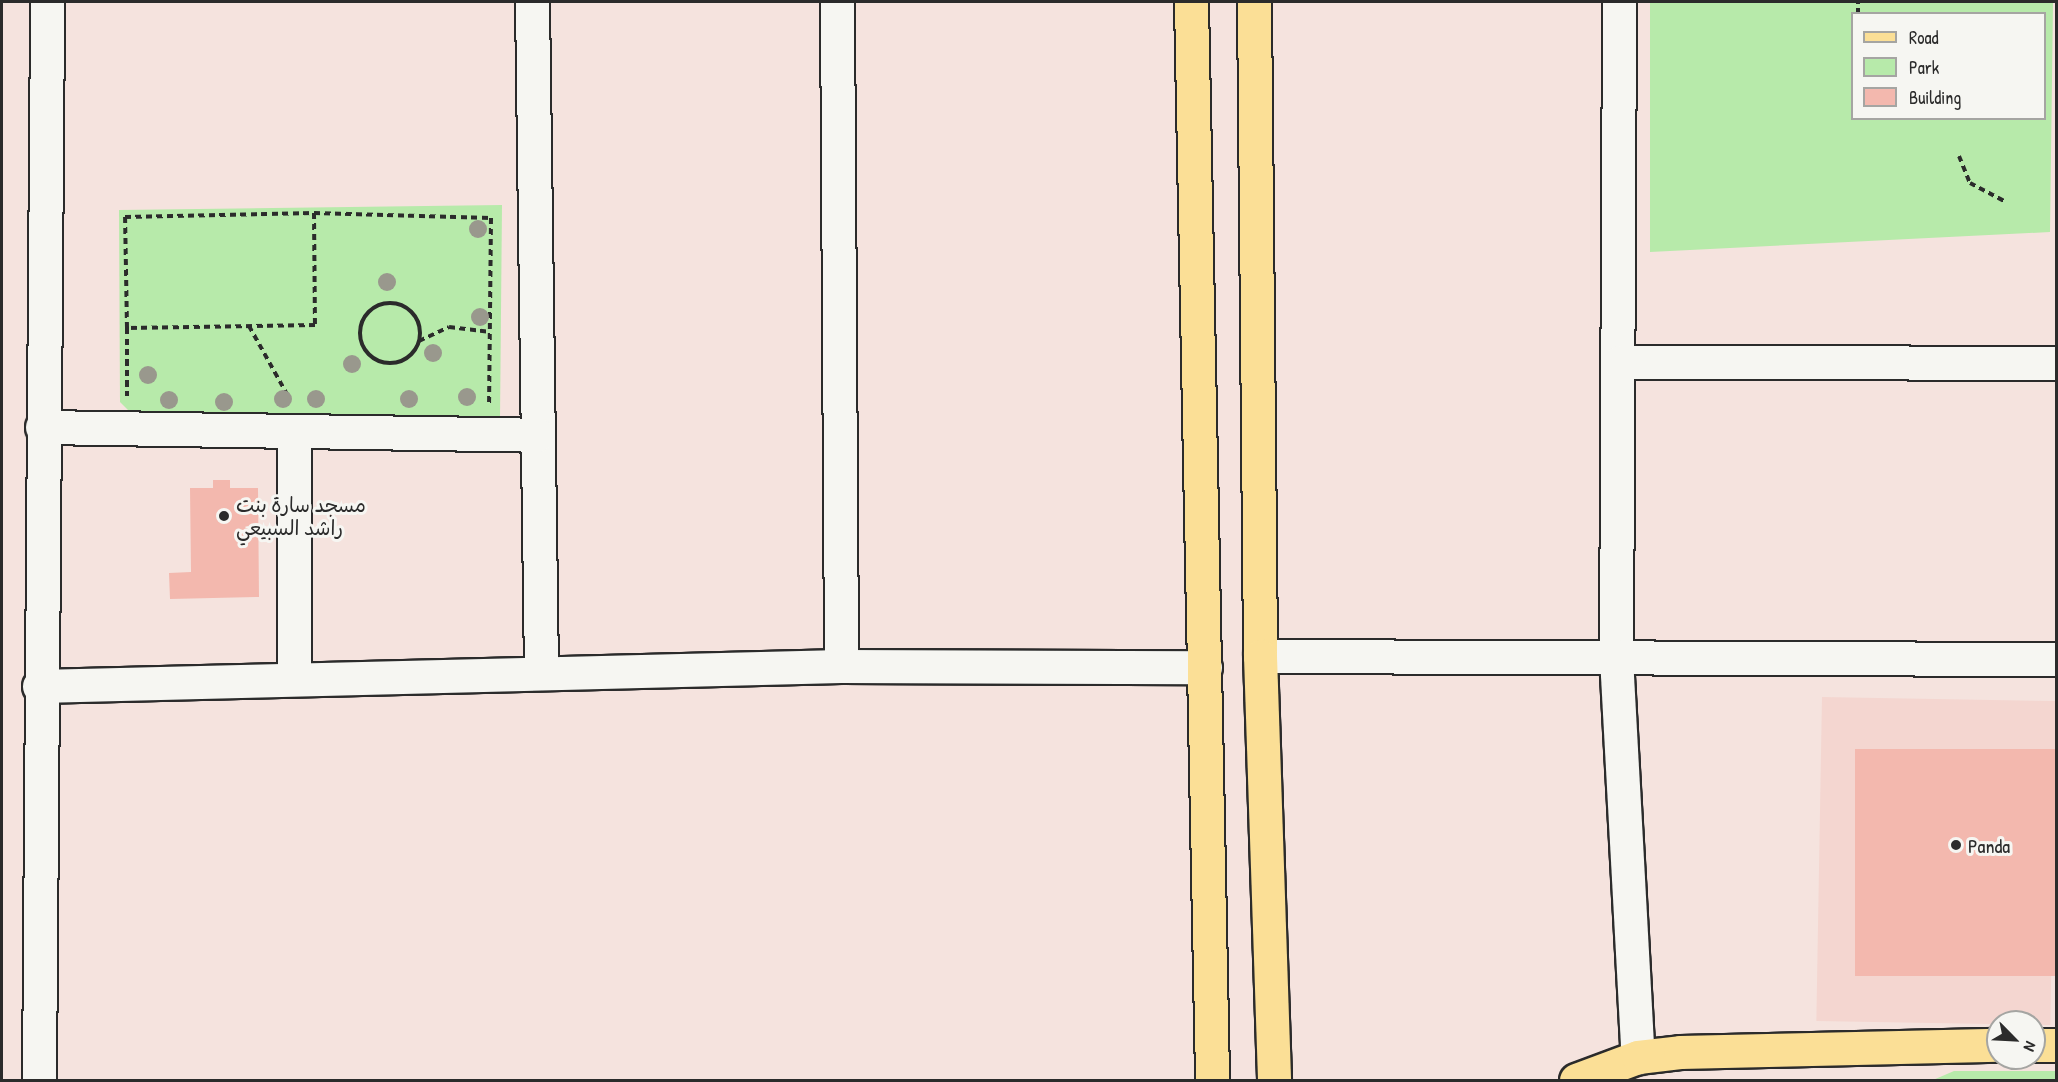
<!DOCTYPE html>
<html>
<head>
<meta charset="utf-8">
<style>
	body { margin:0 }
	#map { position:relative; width:2058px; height:1082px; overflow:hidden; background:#f5e3de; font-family:"Patrick Hand","Playpen Sans Arabic",sans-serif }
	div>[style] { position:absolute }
	.built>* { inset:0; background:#f4d6d0; transform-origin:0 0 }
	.green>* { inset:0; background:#b7eaaa }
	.building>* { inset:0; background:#f3b8ae; transform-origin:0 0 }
	.path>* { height:4px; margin-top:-2px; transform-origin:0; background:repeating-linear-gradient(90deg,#2b2b2b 0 6px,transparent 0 10.5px) }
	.path>.ring { margin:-2px; padding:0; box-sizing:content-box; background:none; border:4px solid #2b2b2b; border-radius:50% }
	.roads { filter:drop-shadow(2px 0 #2b2b2b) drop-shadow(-2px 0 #2b2b2b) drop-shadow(0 2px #2b2b2b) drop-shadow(0 -2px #2b2b2b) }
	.minor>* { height:33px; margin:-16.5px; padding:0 16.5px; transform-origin:16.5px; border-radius:16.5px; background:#f6f6f2 }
	.major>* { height:33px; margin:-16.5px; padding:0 16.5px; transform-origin:16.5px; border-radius:16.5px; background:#fbdf96 }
	.trees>* { width:18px; height:18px; margin:-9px; border-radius:50%; background:#99988d }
	.dots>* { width:16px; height:16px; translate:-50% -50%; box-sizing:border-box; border:3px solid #f6f6f2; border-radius:50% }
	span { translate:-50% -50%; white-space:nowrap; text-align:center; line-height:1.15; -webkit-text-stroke:6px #f6f6f2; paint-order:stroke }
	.poi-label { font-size:20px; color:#2b2b2b }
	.left { translate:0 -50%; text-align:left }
	.frame { position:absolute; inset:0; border:3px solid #2b2b2b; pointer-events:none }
	.legend { position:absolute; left:1851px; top:12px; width:195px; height:108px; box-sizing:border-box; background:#f6f6f2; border:2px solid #a5a5a2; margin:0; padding:8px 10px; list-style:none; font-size:18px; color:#2b2b2b }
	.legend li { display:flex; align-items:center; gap:12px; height:30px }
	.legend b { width:30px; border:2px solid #a5a5a2 }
	.north { position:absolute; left:1986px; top:1010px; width:60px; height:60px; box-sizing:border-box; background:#f6f6f2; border:2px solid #a5a5a2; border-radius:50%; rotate:114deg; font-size:16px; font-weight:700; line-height:24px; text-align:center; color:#2b2b2b }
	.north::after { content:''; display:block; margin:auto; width:21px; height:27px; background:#2b2b2b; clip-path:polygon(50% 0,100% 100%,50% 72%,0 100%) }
</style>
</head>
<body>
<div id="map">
	<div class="built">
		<div style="left:1822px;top:697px;width:234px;height:324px;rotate:1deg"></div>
	</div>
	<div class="green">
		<div style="clip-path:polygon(evenodd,1650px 2px,2053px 3px,2050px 232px,1650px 252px,1650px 2px,1852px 14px,2044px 14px,2044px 118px,1852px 118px,1852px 14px)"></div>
		<div style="clip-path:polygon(502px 205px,500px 419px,139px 421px,120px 402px,119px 210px)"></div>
		<div style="clip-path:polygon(1954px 1071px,2056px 1071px,2056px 1080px,1933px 1080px)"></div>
	</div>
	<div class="building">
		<div style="clip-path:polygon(213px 480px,230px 480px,230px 488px,258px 488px,259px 597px,170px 599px,169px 573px,191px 572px,190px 488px,213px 488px)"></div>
		<div style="left:2056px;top:749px;width:227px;height:201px;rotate:90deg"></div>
	</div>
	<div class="path">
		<div style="left:1858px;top:14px;width:12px;rotate:-90deg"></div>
		<div style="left:1959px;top:156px;width:29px;rotate:68deg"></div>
		<div style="left:1970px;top:183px;width:41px;rotate:27.8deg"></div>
		<div style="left:314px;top:213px;width:177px;rotate:1.6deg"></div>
		<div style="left:491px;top:218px;width:185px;rotate:90.6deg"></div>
		<div style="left:314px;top:213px;width:112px;rotate:89.5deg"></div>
		<div style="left:315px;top:325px;width:188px;rotate:179.1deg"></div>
		<div style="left:127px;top:328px;width:111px;rotate:-91deg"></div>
		<div style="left:125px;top:217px;width:189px;rotate:-1.2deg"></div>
		<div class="ring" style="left:360px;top:303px;width:56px;height:56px"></div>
		<div style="left:249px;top:326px;width:82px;rotate:60.9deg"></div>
		<div style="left:127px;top:328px;width:68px;rotate:90deg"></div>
		<div style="left:419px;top:341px;width:33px;rotate:-25deg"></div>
		<div style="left:449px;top:327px;width:42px;rotate:6.8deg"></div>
	</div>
	<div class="roads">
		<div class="minor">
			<div style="left:532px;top:2px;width:671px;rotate:89.23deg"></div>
			<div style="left:837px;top:2px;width:664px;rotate:89.65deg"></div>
			<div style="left:1619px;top:2px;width:655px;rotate:90.26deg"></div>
			<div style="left:1616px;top:657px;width:401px;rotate:86.9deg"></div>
			<div style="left:1620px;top:362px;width:436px;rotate:0.1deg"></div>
			<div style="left:42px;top:427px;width:496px;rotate:0.9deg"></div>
			<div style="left:294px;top:431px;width:248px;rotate:90deg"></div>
			<div style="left:1260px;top:656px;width:796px;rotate:0.22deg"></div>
			<div style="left:39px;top:686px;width:802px;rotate:-1.43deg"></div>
			<div style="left:841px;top:666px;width:364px;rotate:0.2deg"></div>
			<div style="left:39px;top:1080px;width:1078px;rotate:-89.57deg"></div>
		</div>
		<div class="major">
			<div style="left:1191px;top:2px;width:1078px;rotate:88.88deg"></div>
			<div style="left:1254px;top:2px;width:654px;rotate:89.47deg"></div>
			<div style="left:1260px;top:656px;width:424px;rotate:88.1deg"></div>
			<div style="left:2034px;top:1045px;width:22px"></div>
			<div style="left:1576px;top:1080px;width:66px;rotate:-20.4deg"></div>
			<div style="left:1638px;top:1057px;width:42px;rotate:-6.8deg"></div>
			<div style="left:1680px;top:1052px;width:318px;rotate:-1.3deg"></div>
		</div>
	</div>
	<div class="trees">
		<div style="left:478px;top:229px"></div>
		<div style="left:387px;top:282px"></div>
		<div style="left:480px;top:317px"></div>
		<div style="left:433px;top:353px"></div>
		<div style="left:352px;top:364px"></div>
		<div style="left:148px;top:375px"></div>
		<div style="left:467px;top:397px"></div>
		<div style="left:283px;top:399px"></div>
		<div style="left:316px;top:399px"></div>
		<div style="left:409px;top:399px"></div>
		<div style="left:169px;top:400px"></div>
		<div style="left:224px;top:402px"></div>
	</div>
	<div class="dots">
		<div style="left:224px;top:516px;background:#2b2b2b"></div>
		<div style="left:1956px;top:845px;background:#2b2b2b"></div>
	</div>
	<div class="poi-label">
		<span class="left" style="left:236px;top:516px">مسجد سارة بنت<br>راشد السبيعي</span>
		<span class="left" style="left:1968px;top:845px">Panda</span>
	</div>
	<div class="frame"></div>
	<ul class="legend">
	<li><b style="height:8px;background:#fbdf96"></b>Road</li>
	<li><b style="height:16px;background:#b7eaaa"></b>Park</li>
	<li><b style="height:16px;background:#f3b8ae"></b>Building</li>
	</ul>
	<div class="north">N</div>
</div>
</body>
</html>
